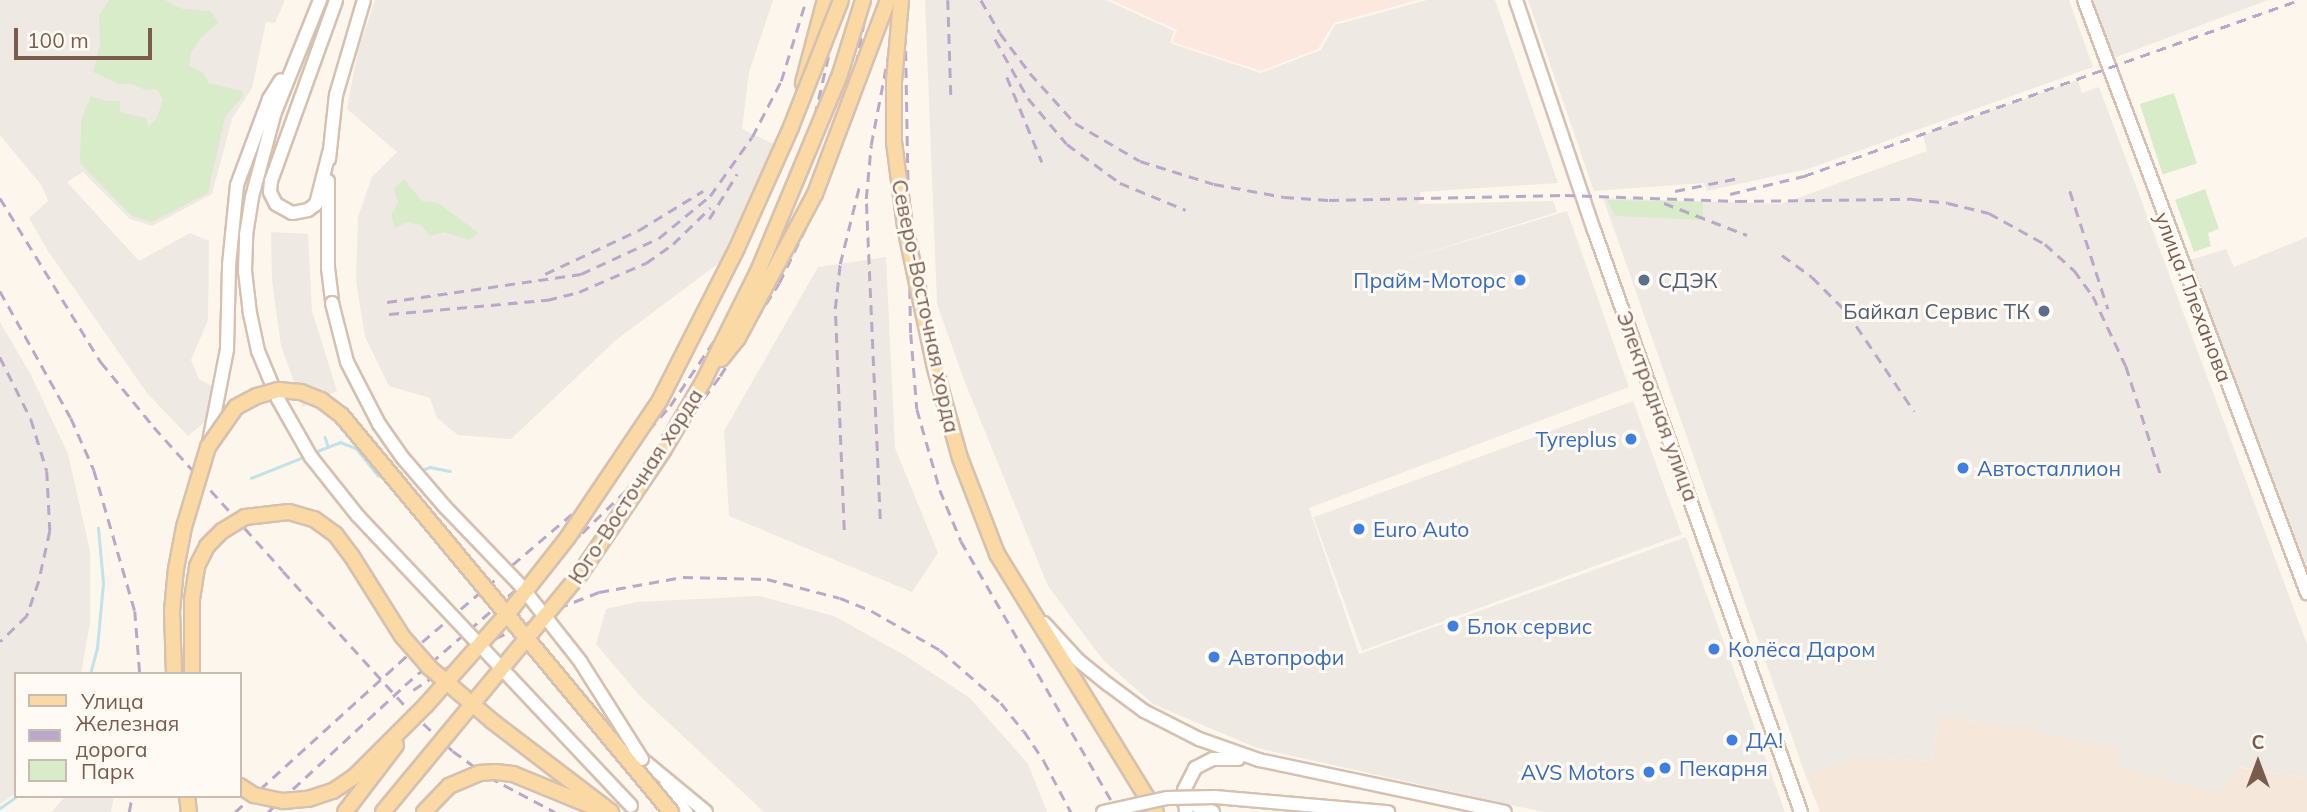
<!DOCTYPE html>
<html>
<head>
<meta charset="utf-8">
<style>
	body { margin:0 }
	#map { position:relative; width:2307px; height:812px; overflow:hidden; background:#fdf6ec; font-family:Mulish,sans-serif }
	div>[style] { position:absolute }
	.residential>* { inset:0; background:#f5e8da }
	.commercial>* { inset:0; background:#fde8e0 }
	.industrial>* { inset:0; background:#efe9e4; transform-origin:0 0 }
	.green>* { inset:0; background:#d8ecc9; transform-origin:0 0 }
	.stream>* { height:2.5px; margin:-1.25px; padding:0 1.25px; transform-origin:1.25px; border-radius:1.25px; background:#bfe3e8 }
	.roads { filter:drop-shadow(2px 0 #d6c0b0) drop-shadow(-2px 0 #d6c0b0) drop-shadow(0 2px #d6c0b0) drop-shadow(0 -2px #d6c0b0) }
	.secondary>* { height:12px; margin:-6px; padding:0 6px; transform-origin:6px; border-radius:6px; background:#fff }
	.primary>* { height:14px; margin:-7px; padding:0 7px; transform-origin:7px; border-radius:7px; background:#fbd9a5 }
	.rail>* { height:2.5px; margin-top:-1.25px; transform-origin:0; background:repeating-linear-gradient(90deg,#b9a8c9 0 10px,transparent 0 17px) }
	.bridges { filter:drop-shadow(2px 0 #d6c0b0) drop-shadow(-2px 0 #d6c0b0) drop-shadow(0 2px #d6c0b0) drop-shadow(0 -2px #d6c0b0) }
	.secondary-bridge>* { height:12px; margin:-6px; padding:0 6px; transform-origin:6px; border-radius:6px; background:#fff }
	.primary-bridge>* { height:14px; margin:-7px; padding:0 7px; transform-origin:7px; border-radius:7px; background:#fbd9a5 }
	.dots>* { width:19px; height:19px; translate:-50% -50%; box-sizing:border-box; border:4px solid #fffaf3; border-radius:50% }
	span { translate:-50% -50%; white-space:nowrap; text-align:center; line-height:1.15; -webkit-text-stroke:6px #fffaf3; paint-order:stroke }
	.shop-label { font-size:21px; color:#366cbe }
	.right { translate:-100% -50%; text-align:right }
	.left { translate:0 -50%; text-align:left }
	.service-label { font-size:21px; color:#4e5e75 }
	.street-label { font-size:21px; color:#7a5c4d }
	.legend { position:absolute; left:14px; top:672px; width:228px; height:126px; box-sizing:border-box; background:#fffaf3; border:2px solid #cabbb1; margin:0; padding:9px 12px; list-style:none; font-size:21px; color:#7a5c4d }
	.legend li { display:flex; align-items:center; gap:14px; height:35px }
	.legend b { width:35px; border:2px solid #cabbb1 }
	.north { position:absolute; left:2223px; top:728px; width:70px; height:70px; -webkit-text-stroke:5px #fffaf3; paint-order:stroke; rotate:0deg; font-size:19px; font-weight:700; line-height:28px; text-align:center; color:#7a5c4d }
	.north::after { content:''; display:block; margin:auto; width:24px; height:32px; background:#7a5c4d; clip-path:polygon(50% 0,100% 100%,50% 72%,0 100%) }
	.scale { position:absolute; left:14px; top:28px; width:138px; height:32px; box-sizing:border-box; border:4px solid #7a5c4d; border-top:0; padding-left:9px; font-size:21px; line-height:24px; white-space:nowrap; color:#7a5c4d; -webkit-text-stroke:5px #fffaf3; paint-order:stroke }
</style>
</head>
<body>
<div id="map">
	<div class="residential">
		<div style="clip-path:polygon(1940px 716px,2022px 728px,2120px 749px,2307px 778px,2307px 812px,1820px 812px,1805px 774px,1864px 757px,1931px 761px)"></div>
	</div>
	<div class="commercial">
		<div style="clip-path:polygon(1111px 0,1418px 0,1334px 23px,1318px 49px,1261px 71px,1172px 42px,1177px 30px)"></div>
	</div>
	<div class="industrial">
		<div style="clip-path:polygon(0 0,285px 0,275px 23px,266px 22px,252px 88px,232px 119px,212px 194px,152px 226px,130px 219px,83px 172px,67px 182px,139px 261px,190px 233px,209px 241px,208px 320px,191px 360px,199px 379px,215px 388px,224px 399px,224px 406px,188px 436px,147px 393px,48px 251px,29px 218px,48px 201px,42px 186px,0 135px)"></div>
		<div style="clip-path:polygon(375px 0,773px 0,749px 72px,742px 129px,782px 148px,731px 254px,616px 340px,511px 439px,458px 435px,437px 418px,430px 398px,389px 386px,365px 337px,356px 281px,358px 217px,372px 177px,397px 152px,347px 109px,358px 50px)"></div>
		<div style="clip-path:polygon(925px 0,1106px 0,1174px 31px,1170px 43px,1261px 73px,1321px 50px,1335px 25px,1427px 0,1495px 0,1558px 183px,1420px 192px,1419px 204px,1553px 201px,1557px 212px,1391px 264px,1567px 211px,1629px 387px,1309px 508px,1359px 654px,1686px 537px,1785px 812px,1543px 812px,1257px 748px,1153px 704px,1103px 660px,1048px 586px,964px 380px,937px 304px)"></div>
		<div style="clip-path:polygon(1528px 0,2069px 0,2093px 67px,1808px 169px,1707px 191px,1704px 183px,1594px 191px)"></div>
		<div style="clip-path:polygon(2093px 0,2268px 0,2114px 58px)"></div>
		<div style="clip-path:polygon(2078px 80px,2082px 93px,2099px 87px,2307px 644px,2307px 778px,2239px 767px,2220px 794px,2119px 767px,2119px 749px,2022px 728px,1940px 716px,1931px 761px,1864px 757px,1805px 774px,1603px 198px,1781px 204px,1927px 151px,1923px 135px)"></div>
		<div style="clip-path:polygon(271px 232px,308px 234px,312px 311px,337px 391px,326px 396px,330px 405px,321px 410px,316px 401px,303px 407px,281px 346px,272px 280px)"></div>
		<div style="clip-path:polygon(2307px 237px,2307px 568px,2190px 260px,2226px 249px,2234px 267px)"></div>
		<div style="clip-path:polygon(886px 257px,895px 448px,938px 553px,912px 592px,729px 516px,724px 431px,818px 267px)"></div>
		<div style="clip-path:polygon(0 322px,31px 375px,68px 454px,90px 551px,90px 623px,81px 674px,16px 674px,16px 793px,0 804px)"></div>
		<div style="left:1633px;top:401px;width:142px;height:340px;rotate:70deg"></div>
		<div style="clip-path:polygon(759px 596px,834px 616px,906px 656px,970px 698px,1028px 764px,1047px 812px,764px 812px,640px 696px,596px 644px,606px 609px,637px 602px)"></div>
		<div style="clip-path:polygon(66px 796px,114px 796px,111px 812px,51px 812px)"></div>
	</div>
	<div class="green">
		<div style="clip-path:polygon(109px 0,165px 0,183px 9px,210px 11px,219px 22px,199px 40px,191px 53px,189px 66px,202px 72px,209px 83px,242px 91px,243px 96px,225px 117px,208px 193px,152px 222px,132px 216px,80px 163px,81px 120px,91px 96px,105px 101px,120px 101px,120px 112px,146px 118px,148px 127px,157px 118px,163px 99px,156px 89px,145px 90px,132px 84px,118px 84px,93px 72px,100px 45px,99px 16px)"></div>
		<div style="left:2174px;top:93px;width:74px;height:36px;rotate:72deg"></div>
		<div style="clip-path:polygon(404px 179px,422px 201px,438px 203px,479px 233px,469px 240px,444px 232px,430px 236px,421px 225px,408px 222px,395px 228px,391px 215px,398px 202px,394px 189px)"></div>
		<div style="clip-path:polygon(2205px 189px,2219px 229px,2208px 233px,2211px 246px,2194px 252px,2175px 200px)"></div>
		<div style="clip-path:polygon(1607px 200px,1703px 202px,1703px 220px,1615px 216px)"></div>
	</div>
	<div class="stream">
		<div style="left:325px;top:437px;width:9px;rotate:72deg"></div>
		<div style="left:312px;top:453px;width:30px;rotate:-21deg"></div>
		<div style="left:340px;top:442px;width:17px;rotate:21deg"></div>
		<div style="left:356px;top:448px;width:35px;rotate:51deg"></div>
		<div style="left:378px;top:475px;width:9px;rotate:21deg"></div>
		<div style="left:420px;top:471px;width:11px;rotate:-22deg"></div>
		<div style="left:430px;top:467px;width:20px;rotate:11deg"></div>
		<div style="left:251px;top:478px;width:59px;rotate:-21.8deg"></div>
		<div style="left:90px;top:674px;width:27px;rotate:-75deg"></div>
		<div style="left:97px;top:648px;width:65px;rotate:-84.7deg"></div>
		<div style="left:103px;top:583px;width:55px;rotate:-95.2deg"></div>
		<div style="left:0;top:808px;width:21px;rotate:-35deg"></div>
	</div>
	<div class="roads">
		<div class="secondary">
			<div style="left:1516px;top:0;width:243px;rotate:71.3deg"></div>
			<div style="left:1594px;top:230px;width:618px;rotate:70.42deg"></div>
			<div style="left:2084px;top:0;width:634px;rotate:69.39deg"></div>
			<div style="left:329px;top:153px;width:53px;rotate:104.3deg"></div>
			<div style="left:316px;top:204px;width:10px;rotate:143deg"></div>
			<div style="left:308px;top:210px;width:16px;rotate:169deg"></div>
			<div style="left:292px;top:213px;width:18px;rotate:-151deg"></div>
			<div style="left:276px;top:204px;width:13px;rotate:-117deg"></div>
			<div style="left:270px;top:192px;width:11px;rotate:-85deg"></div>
			<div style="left:271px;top:181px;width:192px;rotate:-70.2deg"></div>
			<div style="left:329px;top:159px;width:64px;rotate:-83.8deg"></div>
			<div style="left:336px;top:95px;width:99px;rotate:-73.6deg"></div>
			<div style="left:328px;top:181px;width:87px;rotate:90deg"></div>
			<div style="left:328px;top:268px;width:35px;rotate:83deg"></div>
			<div style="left:278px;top:399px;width:52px;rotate:-112.6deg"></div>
			<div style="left:258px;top:351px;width:38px;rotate:-102deg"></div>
			<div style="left:250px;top:314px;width:43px;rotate:-96.6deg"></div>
			<div style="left:245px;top:271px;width:36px;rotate:-88deg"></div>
			<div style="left:246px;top:235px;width:38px;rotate:-81deg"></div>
			<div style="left:252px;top:197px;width:88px;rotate:-74.9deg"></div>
			<div style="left:275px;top:112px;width:121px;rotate:-68.1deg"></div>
			<div style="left:209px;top:442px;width:95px;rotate:-79deg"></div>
			<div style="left:227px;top:349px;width:84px;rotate:-88.6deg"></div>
			<div style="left:229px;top:265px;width:80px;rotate:-84.3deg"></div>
			<div style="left:237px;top:185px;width:92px;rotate:-69.6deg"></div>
			<div style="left:269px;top:99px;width:22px;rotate:-58deg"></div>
			<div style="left:1044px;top:623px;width:52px;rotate:47.4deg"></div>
			<div style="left:1079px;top:661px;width:38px;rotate:39deg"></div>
			<div style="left:1109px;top:685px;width:44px;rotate:36.6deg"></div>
			<div style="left:1144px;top:711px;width:62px;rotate:27deg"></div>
			<div style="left:1199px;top:739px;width:64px;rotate:19.3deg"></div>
			<div style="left:1259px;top:760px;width:251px;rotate:11.9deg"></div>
			<div style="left:642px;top:759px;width:83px;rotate:39.6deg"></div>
			<div style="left:665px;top:787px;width:33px;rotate:50deg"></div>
			<div style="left:1183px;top:801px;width:32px;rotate:20deg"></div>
			<div style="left:1186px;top:812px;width:22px;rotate:-95deg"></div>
			<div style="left:1184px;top:790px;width:25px;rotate:-63deg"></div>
			<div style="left:1195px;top:768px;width:20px;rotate:-27deg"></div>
			<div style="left:1213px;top:759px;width:25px"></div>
		</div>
		<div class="primary">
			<div style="left:803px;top:83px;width:86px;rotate:-75.2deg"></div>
			<div style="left:935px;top:368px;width:93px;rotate:74.5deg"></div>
			<div style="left:960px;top:458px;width:103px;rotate:68.9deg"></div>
			<div style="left:997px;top:554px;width:303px;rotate:58.4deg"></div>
			<div style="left:187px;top:796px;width:16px;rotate:83deg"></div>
		</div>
	</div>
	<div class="rail">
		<div style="left:905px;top:0;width:334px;rotate:89deg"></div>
		<div style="left:911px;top:334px;width:75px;rotate:85.4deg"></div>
		<div style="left:917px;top:409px;width:84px;rotate:74.1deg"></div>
		<div style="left:940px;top:490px;width:55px;rotate:67.6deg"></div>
		<div style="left:961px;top:541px;width:313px;rotate:59.9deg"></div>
		<div style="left:948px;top:0;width:95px;rotate:88.2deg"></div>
		<div style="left:981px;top:0;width:38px;rotate:60deg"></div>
		<div style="left:1000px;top:33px;width:50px;rotate:53.1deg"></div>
		<div style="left:1030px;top:73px;width:67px;rotate:48deg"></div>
		<div style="left:1075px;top:123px;width:75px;rotate:30.3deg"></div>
		<div style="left:1140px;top:161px;width:77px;rotate:17.3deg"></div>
		<div style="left:1214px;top:184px;width:71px;rotate:10.5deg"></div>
		<div style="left:1284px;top:197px;width:45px;rotate:3.8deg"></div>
		<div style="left:1329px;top:200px;width:236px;rotate:-1.2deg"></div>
		<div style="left:1565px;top:195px;width:172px;rotate:2deg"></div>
		<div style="left:1737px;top:201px;width:175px;rotate:-0.7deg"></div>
		<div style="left:1912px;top:199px;width:36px;rotate:6deg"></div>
		<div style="left:1948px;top:203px;width:42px;rotate:13.7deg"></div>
		<div style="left:1989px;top:213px;width:64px;rotate:29deg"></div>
		<div style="left:2045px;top:244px;width:39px;rotate:42deg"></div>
		<div style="left:2074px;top:270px;width:32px;rotate:54deg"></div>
		<div style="left:2093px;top:296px;width:77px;rotate:64.8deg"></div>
		<div style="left:2126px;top:366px;width:115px;rotate:72.3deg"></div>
		<div style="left:995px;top:39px;width:68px;rotate:60.8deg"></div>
		<div style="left:1028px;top:98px;width:60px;rotate:49.7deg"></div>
		<div style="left:1067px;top:144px;width:66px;rotate:36.3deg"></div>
		<div style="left:1120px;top:183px;width:71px;rotate:22.2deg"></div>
		<div style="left:1007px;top:77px;width:92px;rotate:67.6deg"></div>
		<div style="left:1675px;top:191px;width:65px;rotate:-11.5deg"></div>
		<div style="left:2070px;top:191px;width:124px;rotate:72.1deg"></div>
		<div style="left:1730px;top:194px;width:76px;rotate:-13.7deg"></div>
		<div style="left:1804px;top:176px;width:525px;rotate:-19.57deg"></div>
		<div style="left:0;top:198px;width:193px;rotate:58.4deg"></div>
		<div style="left:101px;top:362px;width:84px;rotate:50.8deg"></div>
		<div style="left:154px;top:427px;width:193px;rotate:48.1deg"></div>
		<div style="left:283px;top:571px;width:190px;rotate:47.8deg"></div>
		<div style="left:411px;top:712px;width:57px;rotate:42.9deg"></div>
		<div style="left:453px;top:751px;width:44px;rotate:35.8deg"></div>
		<div style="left:489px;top:777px;width:75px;rotate:27.9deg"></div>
		<div style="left:1664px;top:203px;width:89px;rotate:21.1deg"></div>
		<div style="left:709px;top:219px;width:53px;rotate:-58.1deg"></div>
		<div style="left:1782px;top:255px;width:37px;rotate:36deg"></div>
		<div style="left:1812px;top:277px;width:49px;rotate:45deg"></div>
		<div style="left:1847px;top:312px;width:120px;rotate:55.9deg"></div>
		<div style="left:545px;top:274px;width:104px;rotate:-25.1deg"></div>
		<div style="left:639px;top:230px;width:75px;rotate:-31.4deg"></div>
		<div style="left:0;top:291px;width:145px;rotate:60.8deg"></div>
		<div style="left:71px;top:418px;width:57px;rotate:66.1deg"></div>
		<div style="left:94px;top:470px;width:147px;rotate:73.8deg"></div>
		<div style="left:135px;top:611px;width:63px;rotate:85.5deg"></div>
		<div style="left:387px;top:302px;width:196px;rotate:-8.2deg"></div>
		<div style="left:581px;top:274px;width:86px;rotate:-24.8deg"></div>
		<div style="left:659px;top:238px;width:66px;rotate:-39.5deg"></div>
		<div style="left:710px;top:196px;width:72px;rotate:-54.6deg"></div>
		<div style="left:752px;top:137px;width:63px;rotate:-62.6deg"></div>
		<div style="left:781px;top:81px;width:85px;rotate:-72.8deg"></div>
		<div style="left:389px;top:314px;width:159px;rotate:-5.1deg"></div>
		<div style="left:547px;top:300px;width:33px;rotate:-14deg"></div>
		<div style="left:579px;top:292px;width:73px;rotate:-23.4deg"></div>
		<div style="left:646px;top:263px;width:33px;rotate:-35deg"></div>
		<div style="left:673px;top:244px;width:52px;rotate:-44.2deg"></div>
		<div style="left:0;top:357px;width:69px;rotate:63.4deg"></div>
		<div style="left:31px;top:419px;width:54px;rotate:72.9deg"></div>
		<div style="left:47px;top:471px;width:60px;rotate:87.1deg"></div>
		<div style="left:50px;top:531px;width:51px;rotate:102.4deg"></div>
		<div style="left:39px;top:581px;width:37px;rotate:109deg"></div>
		<div style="left:27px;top:616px;width:37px;rotate:136deg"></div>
		<div style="left:880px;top:519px;width:320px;rotate:-92.5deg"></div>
		<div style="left:866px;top:199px;width:54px;rotate:-84.7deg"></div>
		<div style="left:871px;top:145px;width:148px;rotate:-79.1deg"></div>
		<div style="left:844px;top:530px;width:221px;rotate:-92.3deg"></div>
		<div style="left:835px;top:309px;width:45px;rotate:-83.7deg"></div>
		<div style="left:840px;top:264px;width:83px;rotate:-76.1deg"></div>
		<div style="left:413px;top:690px;width:80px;rotate:-33.3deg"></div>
		<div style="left:480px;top:646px;width:87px;rotate:-26deg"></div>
		<div style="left:558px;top:608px;width:44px;rotate:-21.3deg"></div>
		<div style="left:599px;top:592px;width:85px;rotate:-10.1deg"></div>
		<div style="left:683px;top:577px;width:84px;rotate:1.4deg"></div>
		<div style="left:767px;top:579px;width:75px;rotate:14.6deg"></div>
		<div style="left:840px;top:598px;width:35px;rotate:22deg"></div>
		<div style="left:872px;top:611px;width:78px;rotate:29.8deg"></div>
		<div style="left:940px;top:650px;width:81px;rotate:41deg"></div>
		<div style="left:1001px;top:703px;width:36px;rotate:51deg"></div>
		<div style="left:1024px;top:731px;width:36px;rotate:56deg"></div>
		<div style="left:1044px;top:761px;width:58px;rotate:62.1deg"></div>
		<div style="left:129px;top:812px;width:16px;rotate:-79deg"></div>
		<div style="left:235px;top:812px;width:253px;rotate:-42.3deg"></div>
		<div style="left:422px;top:642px;width:209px;rotate:-40.5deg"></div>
		<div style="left:581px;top:506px;width:134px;rotate:-48.3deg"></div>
		<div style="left:670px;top:406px;width:89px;rotate:-56deg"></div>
		<div style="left:720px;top:332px;width:81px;rotate:-60.6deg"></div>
		<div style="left:760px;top:261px;width:50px;rotate:-65deg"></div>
		<div style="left:781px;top:216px;width:72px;rotate:-68.8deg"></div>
		<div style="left:807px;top:149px;width:153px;rotate:-77.1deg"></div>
		<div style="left:268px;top:812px;width:187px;rotate:-42.8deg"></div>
		<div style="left:405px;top:685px;width:233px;rotate:-40.7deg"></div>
		<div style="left:582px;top:533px;width:83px;rotate:-44deg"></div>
		<div style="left:642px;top:475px;width:64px;rotate:-50.1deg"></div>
		<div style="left:683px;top:426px;width:62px;rotate:-53.5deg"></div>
		<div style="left:720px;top:376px;width:110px;rotate:-57.6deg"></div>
		<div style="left:779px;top:283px;width:62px;rotate:-64.3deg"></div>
		<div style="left:806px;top:227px;width:74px;rotate:-68.6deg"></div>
		<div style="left:833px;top:158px;width:62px;rotate:-74.2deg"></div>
		<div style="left:850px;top:98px;width:100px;rotate:-79.6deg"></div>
	</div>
	<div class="bridges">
		<div class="secondary-bridge">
			<div style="left:332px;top:303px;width:61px;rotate:75.7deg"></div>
			<div style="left:347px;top:362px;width:70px;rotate:62.7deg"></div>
			<div style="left:379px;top:424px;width:40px;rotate:55.1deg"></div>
			<div style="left:402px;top:457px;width:66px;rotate:49.3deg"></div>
			<div style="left:445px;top:507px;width:108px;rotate:46.1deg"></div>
			<div style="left:520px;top:585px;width:97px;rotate:51.7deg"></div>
			<div style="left:580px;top:661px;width:116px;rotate:57.7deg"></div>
			<div style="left:278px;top:399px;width:67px;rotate:60.4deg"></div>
			<div style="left:311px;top:457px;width:75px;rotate:51.5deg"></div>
			<div style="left:358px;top:516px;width:398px;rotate:46.7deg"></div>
			<div style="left:1103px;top:812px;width:66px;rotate:-12.3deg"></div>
			<div style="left:1167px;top:798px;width:48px;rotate:-1.2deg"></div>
			<div style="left:1215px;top:797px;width:174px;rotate:5deg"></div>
		</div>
		<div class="primary-bridge">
			<div style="left:901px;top:0;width:82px;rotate:94.9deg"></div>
			<div style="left:894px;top:82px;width:60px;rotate:90deg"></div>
			<div style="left:894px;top:142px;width:86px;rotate:82.6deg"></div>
			<div style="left:905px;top:227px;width:144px;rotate:78deg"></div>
			<div style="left:721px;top:359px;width:27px;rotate:-51deg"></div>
			<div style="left:738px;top:338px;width:163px;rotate:-61.9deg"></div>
			<div style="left:815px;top:194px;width:207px;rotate:-69.4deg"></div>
			<div style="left:174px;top:674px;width:63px;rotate:-91.8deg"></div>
			<div style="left:172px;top:611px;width:42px;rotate:-84.6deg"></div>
			<div style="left:176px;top:569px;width:43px;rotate:-79.2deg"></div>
			<div style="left:184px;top:527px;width:84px;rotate:-73.3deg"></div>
			<div style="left:208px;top:447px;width:49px;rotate:-55deg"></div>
			<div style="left:236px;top:407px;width:24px;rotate:-28deg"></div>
			<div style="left:257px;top:396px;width:22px;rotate:-16deg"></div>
			<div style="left:278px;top:390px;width:23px;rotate:5deg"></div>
			<div style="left:301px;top:392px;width:22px;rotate:22deg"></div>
			<div style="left:321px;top:400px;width:26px;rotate:37deg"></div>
			<div style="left:342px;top:416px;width:515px;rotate:50.28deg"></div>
			<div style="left:192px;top:674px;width:75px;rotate:-90deg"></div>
			<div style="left:192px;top:599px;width:33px;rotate:-81deg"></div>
			<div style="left:197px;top:566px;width:22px;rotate:-63deg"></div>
			<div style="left:207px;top:546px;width:21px;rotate:-45deg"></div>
			<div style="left:222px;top:531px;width:27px;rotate:-31deg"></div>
			<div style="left:245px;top:517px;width:44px;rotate:-6.5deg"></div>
			<div style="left:289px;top:512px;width:26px;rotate:16deg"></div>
			<div style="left:314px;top:519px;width:26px;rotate:36deg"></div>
			<div style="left:335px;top:534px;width:26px;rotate:53deg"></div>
			<div style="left:351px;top:555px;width:96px;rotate:57.8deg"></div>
			<div style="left:402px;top:636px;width:43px;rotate:48.8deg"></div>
			<div style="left:430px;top:668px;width:82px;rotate:40.5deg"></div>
			<div style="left:492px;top:721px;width:150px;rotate:37.4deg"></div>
			<div style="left:240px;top:786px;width:17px;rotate:33deg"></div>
			<div style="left:254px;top:795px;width:30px;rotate:12deg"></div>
			<div style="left:283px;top:801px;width:25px;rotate:-5deg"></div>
			<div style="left:308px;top:799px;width:26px;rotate:-18deg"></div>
			<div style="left:333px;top:791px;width:25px;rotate:-34deg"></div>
			<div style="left:354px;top:777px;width:102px;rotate:-45deg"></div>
			<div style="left:426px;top:705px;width:131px;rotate:-48.4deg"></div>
			<div style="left:513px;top:607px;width:89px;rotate:-51.8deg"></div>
			<div style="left:568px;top:537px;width:165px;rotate:-56.1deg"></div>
			<div style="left:660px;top:400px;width:170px;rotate:-63.1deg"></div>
			<div style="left:737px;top:248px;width:133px;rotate:-65.9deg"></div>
			<div style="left:791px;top:127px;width:136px;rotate:-68.5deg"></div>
			<div style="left:345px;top:812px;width:84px;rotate:-52.7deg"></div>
			<div style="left:383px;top:812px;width:309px;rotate:-50.4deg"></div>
			<div style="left:580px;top:574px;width:148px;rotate:-56deg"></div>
			<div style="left:663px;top:451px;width:80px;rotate:-59.9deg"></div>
			<div style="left:703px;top:382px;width:126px;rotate:-63.6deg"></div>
			<div style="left:759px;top:269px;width:211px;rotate:-67.4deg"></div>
			<div style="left:840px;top:74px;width:77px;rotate:-72.7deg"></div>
			<div style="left:424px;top:812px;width:36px;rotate:-46deg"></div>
			<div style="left:449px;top:786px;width:34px;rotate:-23deg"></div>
			<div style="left:480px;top:773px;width:16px;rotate:-4deg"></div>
			<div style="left:496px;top:772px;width:17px;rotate:7deg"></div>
			<div style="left:513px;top:774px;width:95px;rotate:22.2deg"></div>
		</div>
	</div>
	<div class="dots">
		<div style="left:1520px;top:280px;background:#3f7fe0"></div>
		<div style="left:1644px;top:280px;background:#5c6f8a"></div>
		<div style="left:2044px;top:311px;background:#5c6f8a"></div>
		<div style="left:1631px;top:439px;background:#3f7fe0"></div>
		<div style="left:1963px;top:468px;background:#3f7fe0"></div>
		<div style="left:1359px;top:529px;background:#3f7fe0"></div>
		<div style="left:1453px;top:626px;background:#3f7fe0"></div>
		<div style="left:1714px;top:649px;background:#3f7fe0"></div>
		<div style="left:1214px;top:657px;background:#3f7fe0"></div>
		<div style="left:1732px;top:740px;background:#3f7fe0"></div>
		<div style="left:1665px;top:768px;background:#3f7fe0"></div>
		<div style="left:1649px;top:772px;background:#3f7fe0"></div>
	</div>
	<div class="shop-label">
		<span class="right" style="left:1506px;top:280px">Прайм-Моторс</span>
		<span class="right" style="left:1617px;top:439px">Tyreplus</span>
		<span class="left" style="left:1977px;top:468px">Автосталлион</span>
		<span class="left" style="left:1373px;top:529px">Euro Auto</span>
		<span class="left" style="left:1467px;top:626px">Блок сервис</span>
		<span class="left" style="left:1728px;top:649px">Колёса Даром</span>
		<span class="left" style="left:1228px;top:657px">Автопрофи</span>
		<span class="left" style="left:1746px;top:740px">ДА!</span>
		<span class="left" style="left:1679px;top:768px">Пекарня</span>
		<span class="right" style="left:1635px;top:772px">AVS Motors</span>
	</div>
	<div class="service-label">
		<span class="left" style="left:1658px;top:280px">СДЭК</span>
		<span class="right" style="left:2030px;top:311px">Байкал Сервис ТК</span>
	</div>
	<div class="street-label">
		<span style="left:2194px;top:297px;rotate:69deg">улица Плеханова</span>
		<span style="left:926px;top:306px;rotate:78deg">Северо-Восточная хорда</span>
		<span style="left:1658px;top:406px;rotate:70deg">Электродная улица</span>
		<span style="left:635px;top:486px;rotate:-57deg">Юго-Восточная хорда</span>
	</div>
	<ul class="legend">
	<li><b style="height:9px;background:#fbd9a5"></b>Улица</li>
	<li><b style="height:9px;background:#b9a8c9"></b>Железная дорога</li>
	<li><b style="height:19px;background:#d8ecc9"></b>Парк</li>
	</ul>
	<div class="north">С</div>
	<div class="scale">100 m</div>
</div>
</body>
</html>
